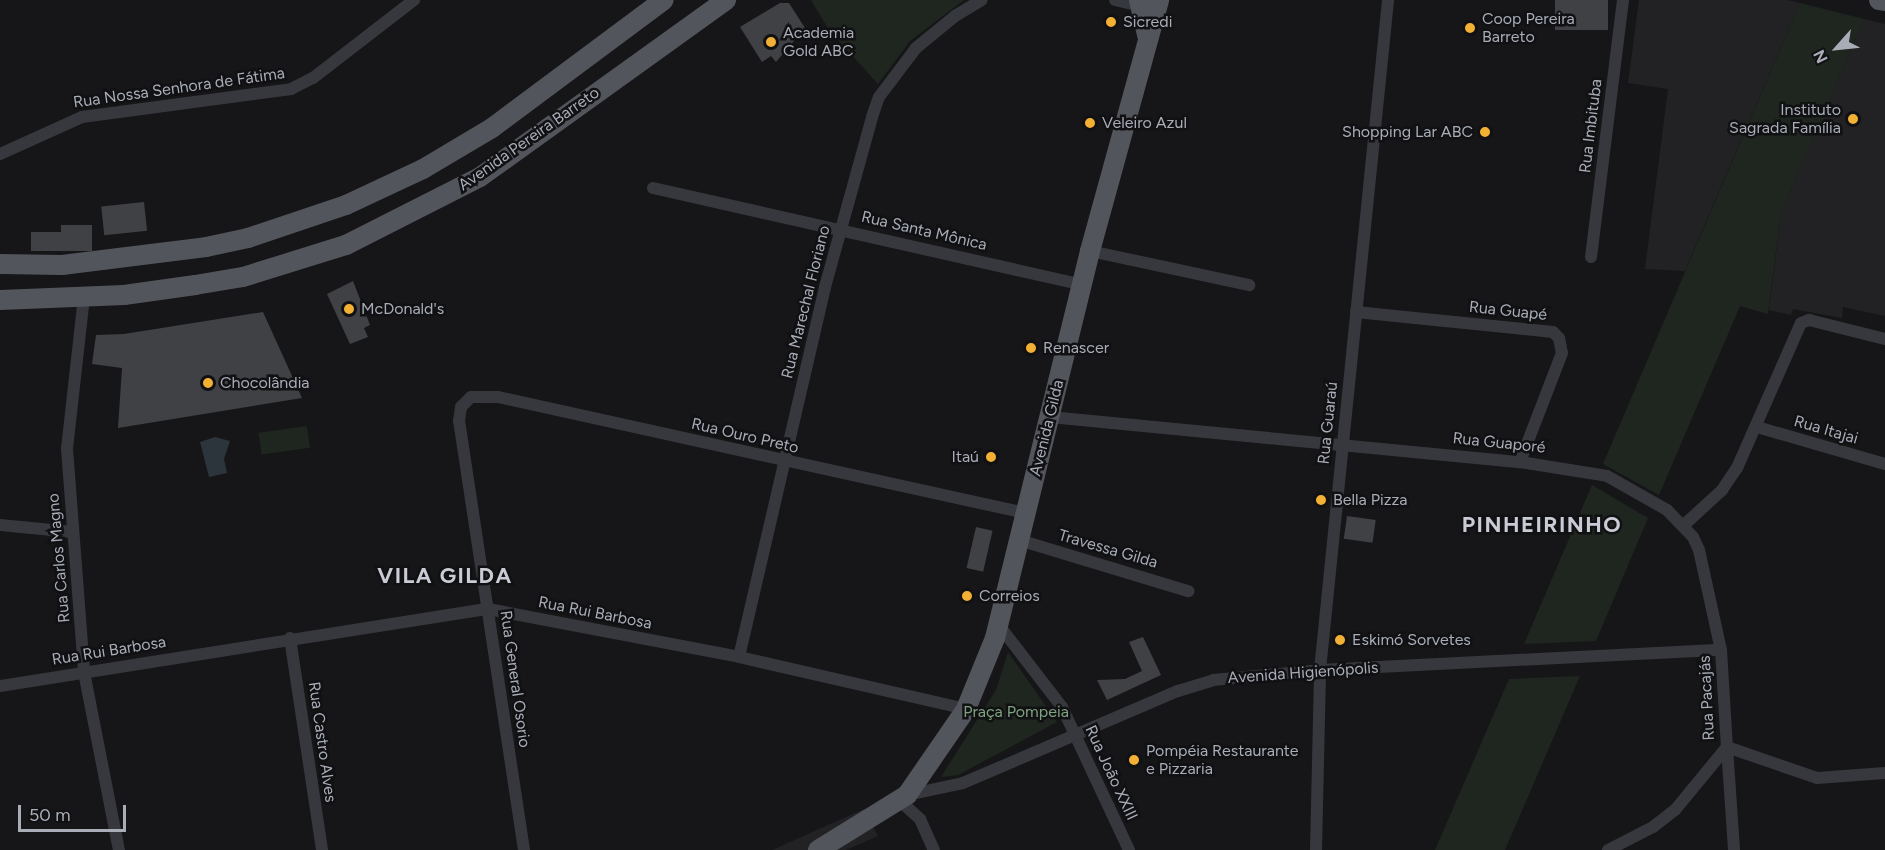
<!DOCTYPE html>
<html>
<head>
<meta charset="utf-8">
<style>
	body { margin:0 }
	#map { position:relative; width:1885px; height:850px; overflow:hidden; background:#161618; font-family:Figtree,sans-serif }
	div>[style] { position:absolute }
	.built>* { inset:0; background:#222225 }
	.green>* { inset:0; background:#1e261f; transform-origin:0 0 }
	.water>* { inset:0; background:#2c353c }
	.building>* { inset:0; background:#404145; transform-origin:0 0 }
	.minor>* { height:12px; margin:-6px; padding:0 6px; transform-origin:6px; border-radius:6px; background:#37383d }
	.primary>* { height:20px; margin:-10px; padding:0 10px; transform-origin:10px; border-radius:10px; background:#53555c }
	.dots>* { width:16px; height:16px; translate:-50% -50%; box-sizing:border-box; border:3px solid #111113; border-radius:50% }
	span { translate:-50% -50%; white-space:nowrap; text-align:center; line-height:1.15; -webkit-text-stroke:5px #111113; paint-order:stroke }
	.poi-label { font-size:16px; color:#a8adb8 }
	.left { translate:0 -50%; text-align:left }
	.right { translate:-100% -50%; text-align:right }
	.street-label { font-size:16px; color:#a8adb8 }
	.park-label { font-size:16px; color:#7fa381 }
	.district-label { font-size:22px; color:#c9ccd4; font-weight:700; letter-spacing:1.5px }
	.north { position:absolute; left:1807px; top:18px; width:60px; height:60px; -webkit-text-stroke:4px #111113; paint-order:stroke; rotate:243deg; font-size:16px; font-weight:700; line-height:24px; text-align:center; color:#a8adb8 }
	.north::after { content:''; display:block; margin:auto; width:21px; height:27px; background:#a8adb8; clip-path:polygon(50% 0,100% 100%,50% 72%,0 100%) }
	.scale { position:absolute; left:18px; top:805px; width:108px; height:27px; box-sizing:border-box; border:3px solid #a8adb8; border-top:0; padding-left:8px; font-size:18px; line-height:21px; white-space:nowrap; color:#a8adb8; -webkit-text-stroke:4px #111113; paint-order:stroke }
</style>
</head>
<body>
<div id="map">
	<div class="built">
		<div style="clip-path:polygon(1639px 0,1787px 0,1800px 3px,1685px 271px,1645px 269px,1668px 89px,1628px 83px)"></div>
		<div style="clip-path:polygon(1864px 19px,1885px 24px,1885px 316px,1843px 307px,1842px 318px,1793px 309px,1791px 315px,1769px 310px,1781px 213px)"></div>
		<div style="clip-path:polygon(864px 809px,878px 836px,846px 850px,772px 850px)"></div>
	</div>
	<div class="green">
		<div style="clip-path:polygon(811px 0,964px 0,910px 41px,878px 84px,829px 30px)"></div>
		<div style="clip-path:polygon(1800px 3px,1864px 19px,1781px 213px,1768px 314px,1740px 306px,1659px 495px,1603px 464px)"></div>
		<div style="left:307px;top:426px;width:22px;height:49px;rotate:82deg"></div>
		<div style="clip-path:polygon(1592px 485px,1648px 518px,1596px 641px,1524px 644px)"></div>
		<div style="clip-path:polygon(1008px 652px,1057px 722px,958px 775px,941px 777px,996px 690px)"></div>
		<div style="clip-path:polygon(1580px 676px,1505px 850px,1435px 850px,1509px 679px)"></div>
	</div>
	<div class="water">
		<div style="clip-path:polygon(215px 437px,230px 441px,224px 459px,227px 473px,209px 477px,200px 442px)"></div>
	</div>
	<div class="building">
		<div style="left:1555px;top:0;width:53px;height:30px"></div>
		<div style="clip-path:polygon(780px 3px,789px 3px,805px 28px,776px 62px,771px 56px,762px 62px,740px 27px)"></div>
		<div style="left:144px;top:202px;width:29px;height:43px;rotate:84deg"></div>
		<div style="clip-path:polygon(61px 225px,92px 225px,92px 251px,31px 251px,31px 232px,61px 232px)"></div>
		<div style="clip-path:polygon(353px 281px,370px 325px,364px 328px,368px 337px,350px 344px,327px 294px)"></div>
		<div style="clip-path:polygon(263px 312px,302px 398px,118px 428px,122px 368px,92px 364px,96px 335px,124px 334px)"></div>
		<div style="left:1347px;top:516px;width:29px;height:23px;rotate:8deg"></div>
		<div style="left:976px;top:527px;width:17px;height:42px;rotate:13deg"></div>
		<div style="clip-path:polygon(1143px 637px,1161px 675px,1107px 700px,1097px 680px,1125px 679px,1142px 671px,1129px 642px)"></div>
	</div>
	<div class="minor">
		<div style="left:1115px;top:0;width:27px;rotate:13deg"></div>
		<div style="left:0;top:154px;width:90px;rotate:-24.3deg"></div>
		<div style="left:82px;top:117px;width:211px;rotate:-7.6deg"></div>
		<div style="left:291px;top:89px;width:25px;rotate:-27deg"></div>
		<div style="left:313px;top:78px;width:128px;rotate:-37.7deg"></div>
		<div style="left:653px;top:188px;width:440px;rotate:12.7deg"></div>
		<div style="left:1090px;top:251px;width:163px;rotate:12.1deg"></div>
		<div style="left:1591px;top:257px;width:259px;rotate:-82.9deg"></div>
		<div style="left:84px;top:297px;width:153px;rotate:96.4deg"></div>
		<div style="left:67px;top:449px;width:224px;rotate:85.6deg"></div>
		<div style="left:84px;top:672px;width:181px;rotate:78.9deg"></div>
		<div style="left:1356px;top:312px;width:198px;rotate:5.8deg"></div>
		<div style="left:1553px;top:332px;width:8px;rotate:45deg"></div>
		<div style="left:1559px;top:338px;width:15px;rotate:79deg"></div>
		<div style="left:1562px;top:353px;width:117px;rotate:111.1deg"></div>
		<div style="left:1050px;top:417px;width:472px;rotate:5.5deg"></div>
		<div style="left:1520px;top:462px;width:88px;rotate:9.1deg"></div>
		<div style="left:1607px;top:476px;width:69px;rotate:29.5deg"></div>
		<div style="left:1667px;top:510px;width:37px;rotate:46deg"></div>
		<div style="left:1693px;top:537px;width:14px;rotate:65deg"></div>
		<div style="left:1699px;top:550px;width:102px;rotate:77.6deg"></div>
		<div style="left:1721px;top:650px;width:97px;rotate:86.5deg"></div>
		<div style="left:1727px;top:747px;width:95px;rotate:19deg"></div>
		<div style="left:1817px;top:778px;width:68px;rotate:-4.2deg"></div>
		<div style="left:1757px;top:427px;width:133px;rotate:16.1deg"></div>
		<div style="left:0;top:525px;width:73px;rotate:5.5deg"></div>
		<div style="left:1684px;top:525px;width:52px;rotate:-42.6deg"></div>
		<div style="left:1722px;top:490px;width:27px;rotate:-56deg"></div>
		<div style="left:1737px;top:468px;width:158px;rotate:-66.2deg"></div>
		<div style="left:1801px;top:323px;width:9px;rotate:-21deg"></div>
		<div style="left:1809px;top:320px;width:78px;rotate:14deg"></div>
		<div style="left:1019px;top:540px;width:177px;rotate:16.8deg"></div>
		<div style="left:998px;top:624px;width:105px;rotate:52.4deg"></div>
		<div style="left:1062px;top:707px;width:158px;rotate:64.9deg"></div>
		<div style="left:290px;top:638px;width:214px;rotate:81.4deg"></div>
		<div style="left:739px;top:657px;width:380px;rotate:-76.9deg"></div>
		<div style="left:825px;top:287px;width:176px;rotate:-74.5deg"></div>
		<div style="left:872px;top:117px;width:21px;rotate:-71deg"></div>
		<div style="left:879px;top:97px;width:61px;rotate:-52.9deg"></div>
		<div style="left:916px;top:48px;width:50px;rotate:-39.4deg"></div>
		<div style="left:955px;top:16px;width:31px;rotate:-31deg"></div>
		<div style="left:0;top:686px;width:494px;rotate:-9deg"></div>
		<div style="left:488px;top:609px;width:256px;rotate:10.8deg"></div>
		<div style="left:739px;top:657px;width:233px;rotate:12.9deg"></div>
		<div style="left:1727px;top:747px;width:103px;rotate:86.1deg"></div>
		<div style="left:907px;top:795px;width:57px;rotate:-12.1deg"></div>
		<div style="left:963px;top:783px;width:234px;rotate:-23.2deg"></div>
		<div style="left:1178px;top:691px;width:37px;rotate:-17deg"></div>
		<div style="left:1213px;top:680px;width:107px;rotate:-5.3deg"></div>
		<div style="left:1320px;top:670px;width:401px;rotate:-2.9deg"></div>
		<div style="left:900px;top:801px;width:27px;rotate:42deg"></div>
		<div style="left:920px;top:819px;width:34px;rotate:66deg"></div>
		<div style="left:524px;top:850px;width:434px;rotate:-98.6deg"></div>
		<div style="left:459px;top:421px;width:14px;rotate:-82deg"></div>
		<div style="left:461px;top:407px;width:14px;rotate:-45deg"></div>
		<div style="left:471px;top:397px;width:27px"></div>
		<div style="left:498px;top:397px;width:540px;rotate:12.41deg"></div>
		<div style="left:1316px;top:850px;width:180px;rotate:-88.7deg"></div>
		<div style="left:1320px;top:670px;width:673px;rotate:-84.2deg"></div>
		<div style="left:1608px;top:850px;width:51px;rotate:-27.1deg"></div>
		<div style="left:1653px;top:827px;width:28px;rotate:-38deg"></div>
		<div style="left:1675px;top:810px;width:82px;rotate:-50.5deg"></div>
	</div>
	<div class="primary">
		<div style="left:1139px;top:0;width:37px;rotate:77deg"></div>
		<div style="left:1879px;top:0;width:6px;rotate:9deg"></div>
		<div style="left:0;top:264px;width:62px;rotate:0.9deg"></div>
		<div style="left:62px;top:265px;width:145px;rotate:-7.1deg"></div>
		<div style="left:206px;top:247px;width:43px;rotate:-12.1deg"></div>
		<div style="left:248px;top:238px;width:103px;rotate:-18.6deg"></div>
		<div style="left:346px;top:205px;width:85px;rotate:-25.1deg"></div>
		<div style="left:423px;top:169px;width:80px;rotate:-30.7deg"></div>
		<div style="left:492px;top:128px;width:214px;rotate:-36.7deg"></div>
		<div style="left:0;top:300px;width:124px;rotate:-2.3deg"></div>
		<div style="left:124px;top:295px;width:72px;rotate:-8deg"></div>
		<div style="left:195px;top:285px;width:49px;rotate:-9.5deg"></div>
		<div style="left:243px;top:277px;width:108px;rotate:-17.3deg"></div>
		<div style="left:346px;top:245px;width:150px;rotate:-26.9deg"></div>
		<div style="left:480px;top:177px;width:303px;rotate:-35.7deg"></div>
		<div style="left:818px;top:850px;width:105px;rotate:-31.7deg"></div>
		<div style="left:907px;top:795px;width:104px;rotate:-55.5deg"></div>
		<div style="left:966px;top:709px;width:77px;rotate:-67.8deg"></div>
		<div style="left:995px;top:638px;width:398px;rotate:-76.2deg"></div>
		<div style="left:1090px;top:251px;width:260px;rotate:-74.6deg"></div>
	</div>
	<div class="dots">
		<div style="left:1111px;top:22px;background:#f2b134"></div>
		<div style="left:1470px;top:28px;background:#f2b134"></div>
		<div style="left:771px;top:42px;background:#f2b134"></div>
		<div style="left:1853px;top:119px;background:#f2b134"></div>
		<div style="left:1090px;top:123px;background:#f2b134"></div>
		<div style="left:1485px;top:132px;background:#f2b134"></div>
		<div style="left:349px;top:309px;background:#f2b134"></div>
		<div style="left:1031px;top:348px;background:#f2b134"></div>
		<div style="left:208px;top:383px;background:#f2b134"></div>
		<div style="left:991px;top:457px;background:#f2b134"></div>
		<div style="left:1321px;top:500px;background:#f2b134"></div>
		<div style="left:967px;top:596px;background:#f2b134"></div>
		<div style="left:1340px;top:640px;background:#f2b134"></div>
		<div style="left:1134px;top:760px;background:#f2b134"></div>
	</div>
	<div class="poi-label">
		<span class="left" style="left:1482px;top:28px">Coop Pereira<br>Barreto</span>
		<span class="left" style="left:1123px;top:22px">Sicredi</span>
		<span class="left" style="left:783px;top:42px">Academia<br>Gold ABC</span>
		<span class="right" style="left:1841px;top:119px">Instituto<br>Sagrada Família</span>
		<span class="left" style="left:1102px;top:123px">Veleiro Azul</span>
		<span class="right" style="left:1473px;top:132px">Shopping Lar ABC</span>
		<span class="left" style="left:361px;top:309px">McDonald's</span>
		<span class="left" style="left:1043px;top:348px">Renascer</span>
		<span class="left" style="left:220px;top:383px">Chocolândia</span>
		<span class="right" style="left:979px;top:457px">Itaú</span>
		<span class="left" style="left:1333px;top:500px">Bella Pizza</span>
		<span class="left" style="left:979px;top:596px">Correios</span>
		<span class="left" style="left:1352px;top:640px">Eskimó Sorvetes</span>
		<span class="left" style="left:1146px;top:760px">Pompéia Restaurante<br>e Pizzaria</span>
	</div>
	<div class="street-label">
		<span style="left:179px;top:88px;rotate:-8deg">Rua Nossa Senhora de Fátima</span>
		<span style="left:1591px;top:126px;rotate:-83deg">Rua Imbituba</span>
		<span style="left:529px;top:139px;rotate:-35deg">Avenida Pereira Barreto</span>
		<span style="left:924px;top:231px;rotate:13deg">Rua Santa Mônica</span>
		<span style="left:806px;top:302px;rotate:-76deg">Rua Marechal Floriano</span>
		<span style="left:1508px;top:311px;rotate:6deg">Rua Guapé</span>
		<span style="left:1328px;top:423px;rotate:-84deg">Rua Guaraú</span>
		<span style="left:1047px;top:428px;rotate:-76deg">Avenida Gilda</span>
		<span style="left:1826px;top:430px;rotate:16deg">Rua Itajai</span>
		<span style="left:745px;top:436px;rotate:13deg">Rua Ouro Preto</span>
		<span style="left:1499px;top:443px;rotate:6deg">Rua Guaporé</span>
		<span style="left:1108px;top:549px;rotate:16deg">Travessa Gilda</span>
		<span style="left:59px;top:558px;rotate:-95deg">Rua Carlos Magno</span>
		<span style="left:595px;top:613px;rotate:11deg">Rua Rui Barbosa</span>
		<span style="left:109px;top:651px;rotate:-9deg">Rua Rui Barbosa</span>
		<span style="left:1303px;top:673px;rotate:-4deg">Avenida Higienópolis</span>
		<span style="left:515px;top:679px;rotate:82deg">Rua General Osorio</span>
		<span style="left:1707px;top:698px;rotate:-93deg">Rua Pacajás</span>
		<span style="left:322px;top:742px;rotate:82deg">Rua Castro Alves</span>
		<span style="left:1111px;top:773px;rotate:65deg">Rua João XXIII</span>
	</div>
	<div class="park-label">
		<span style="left:1016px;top:712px">Praça Pompeia</span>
	</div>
	<div class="district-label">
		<span style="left:1542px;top:525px">PINHEIRINHO</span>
		<span style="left:445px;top:576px">VILA GILDA</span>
	</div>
	<div class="north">N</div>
	<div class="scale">50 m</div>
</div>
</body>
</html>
